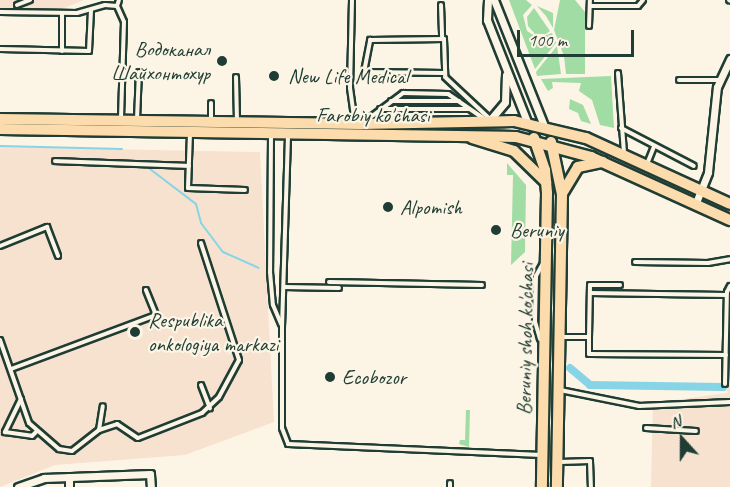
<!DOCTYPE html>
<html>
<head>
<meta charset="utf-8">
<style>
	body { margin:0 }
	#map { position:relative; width:730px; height:487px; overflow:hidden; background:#fcf5e5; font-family:Caveat,sans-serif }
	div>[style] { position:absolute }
	.built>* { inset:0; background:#f7e2cf }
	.green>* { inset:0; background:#a0dca3 }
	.stream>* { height:2px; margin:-1px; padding:0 1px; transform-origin:1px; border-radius:1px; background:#87d4e6 }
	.canal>* { height:8px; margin:-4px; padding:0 4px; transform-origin:4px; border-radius:4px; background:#87d4e6 }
	.roads { filter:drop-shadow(2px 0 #1f3d34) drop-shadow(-2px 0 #1f3d34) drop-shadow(0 2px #1f3d34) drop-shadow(0 -2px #1f3d34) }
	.service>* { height:4px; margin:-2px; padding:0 2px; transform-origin:2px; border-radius:2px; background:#fcf5e5 }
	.minor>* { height:7px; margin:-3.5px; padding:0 3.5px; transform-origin:3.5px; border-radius:3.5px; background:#fcf5e5 }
	.primary>* { height:10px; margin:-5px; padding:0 5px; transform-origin:5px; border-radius:5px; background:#fcdcac }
	.dots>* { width:16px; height:16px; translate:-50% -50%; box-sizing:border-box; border:3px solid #fcf5e5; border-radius:50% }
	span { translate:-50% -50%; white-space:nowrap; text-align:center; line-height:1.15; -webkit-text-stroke:4.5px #fcf5e5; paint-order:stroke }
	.poi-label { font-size:21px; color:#1f3d34 }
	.right { translate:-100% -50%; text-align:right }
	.left { translate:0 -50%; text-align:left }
	.street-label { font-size:21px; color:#1f3d34 }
	.north { position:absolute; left:652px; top:409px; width:60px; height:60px; -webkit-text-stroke:4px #fcf5e5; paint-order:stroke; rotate:339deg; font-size:16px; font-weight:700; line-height:24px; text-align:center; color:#1f3d34 }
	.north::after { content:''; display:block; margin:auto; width:21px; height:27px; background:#1f3d34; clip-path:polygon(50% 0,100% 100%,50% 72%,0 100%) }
	.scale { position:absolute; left:517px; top:30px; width:117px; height:27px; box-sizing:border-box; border:3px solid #1f3d34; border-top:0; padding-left:8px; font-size:18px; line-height:21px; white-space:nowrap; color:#1f3d34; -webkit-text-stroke:4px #fcf5e5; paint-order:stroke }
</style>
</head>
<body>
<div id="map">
	<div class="built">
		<div style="clip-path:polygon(0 0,84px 0,62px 9px,0 9px)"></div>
		<div style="clip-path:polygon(0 147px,260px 152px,274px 422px,185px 455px,55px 465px,0 487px)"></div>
		<div style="clip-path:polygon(730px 293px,730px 487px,651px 487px,653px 403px,727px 393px)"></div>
	</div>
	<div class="green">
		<div style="clip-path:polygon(509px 0,526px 0,532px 5px,523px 15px,527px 31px,538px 38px,552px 33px,556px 43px,535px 69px)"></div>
		<div style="clip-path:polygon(560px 0,575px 0,585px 12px,585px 74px,566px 74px,564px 56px,554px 30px)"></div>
		<div style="clip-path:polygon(537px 6px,553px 13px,553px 28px,546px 16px)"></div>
		<div style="clip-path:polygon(534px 8px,550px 31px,546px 34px,535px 34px,528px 26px,527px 17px)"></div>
		<div style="clip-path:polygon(557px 46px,561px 74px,537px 76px,536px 72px)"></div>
		<div style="clip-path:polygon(611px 76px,614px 128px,600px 125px,592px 100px,579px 91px,581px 83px,552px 82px,553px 88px,548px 91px,541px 79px)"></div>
		<div style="clip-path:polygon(570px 99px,583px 105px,591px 124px,581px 121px,578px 113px,569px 109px)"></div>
		<div style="clip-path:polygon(507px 163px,526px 185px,525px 252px,511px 265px,513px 175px,507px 175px)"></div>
		<div style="clip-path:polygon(466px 410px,470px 410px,469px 447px,459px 444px,460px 440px,465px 440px)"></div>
	</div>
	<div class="stream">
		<div style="left:0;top:146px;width:122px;rotate:1.4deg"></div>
		<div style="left:150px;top:169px;width:58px;rotate:37.3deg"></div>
		<div style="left:196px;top:204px;width:20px;rotate:75deg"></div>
		<div style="left:201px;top:223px;width:36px;rotate:53deg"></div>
		<div style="left:223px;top:252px;width:39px;rotate:24deg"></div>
	</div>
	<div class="canal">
		<div style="left:570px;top:368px;width:26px;rotate:40deg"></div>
		<div style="left:590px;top:385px;width:133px;rotate:0.9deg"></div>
	</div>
	<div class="roads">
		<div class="service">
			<div style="left:352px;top:0;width:88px;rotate:91.3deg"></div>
			<div style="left:350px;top:88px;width:35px;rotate:82deg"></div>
			<div style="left:729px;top:0;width:1px;rotate:45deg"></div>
			<div style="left:17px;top:5px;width:14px;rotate:-21deg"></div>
			<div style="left:441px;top:5px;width:33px;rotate:88deg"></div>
			<div style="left:117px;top:6px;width:6px;rotate:-72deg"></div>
			<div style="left:590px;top:6px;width:48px"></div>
			<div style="left:638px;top:6px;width:8px;rotate:-50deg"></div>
			<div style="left:0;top:12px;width:77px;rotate:0.7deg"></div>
			<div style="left:77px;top:13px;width:29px;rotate:-16deg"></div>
			<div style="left:105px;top:5px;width:12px;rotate:5deg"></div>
			<div style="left:117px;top:6px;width:17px;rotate:66deg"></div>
			<div style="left:124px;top:22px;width:97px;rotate:91.8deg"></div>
			<div style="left:589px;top:26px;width:26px;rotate:-88deg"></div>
			<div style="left:0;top:49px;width:89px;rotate:1.3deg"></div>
			<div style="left:89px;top:51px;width:41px;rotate:-87.2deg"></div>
			<div style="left:62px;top:51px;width:38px;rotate:-90deg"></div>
			<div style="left:444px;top:73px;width:80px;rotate:-179.3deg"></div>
			<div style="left:364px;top:72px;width:33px;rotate:-79deg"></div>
			<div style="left:370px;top:40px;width:74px;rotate:-0.8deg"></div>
			<div style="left:444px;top:39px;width:38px;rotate:88deg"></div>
			<div style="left:445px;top:77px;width:60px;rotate:43deg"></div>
			<div style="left:618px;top:73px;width:79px;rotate:85.7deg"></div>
			<div style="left:236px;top:77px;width:44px;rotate:88.7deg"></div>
			<div style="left:679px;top:80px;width:40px"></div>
			<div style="left:391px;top:101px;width:68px"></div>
			<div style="left:211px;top:103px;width:18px;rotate:90deg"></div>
			<div style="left:380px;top:109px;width:89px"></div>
			<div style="left:137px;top:119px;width:47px;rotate:-87.6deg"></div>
			<div style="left:364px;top:122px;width:49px;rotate:-36.6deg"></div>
			<div style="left:403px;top:93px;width:45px;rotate:1.3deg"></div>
			<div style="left:448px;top:94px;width:42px;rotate:34.4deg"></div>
			<div style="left:621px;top:128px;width:82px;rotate:27.5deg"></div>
			<div style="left:190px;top:133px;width:55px;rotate:92.1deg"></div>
			<div style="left:188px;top:188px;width:57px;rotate:2deg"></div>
			<div style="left:271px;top:136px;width:136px;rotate:90.4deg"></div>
			<div style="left:270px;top:272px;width:33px;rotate:85deg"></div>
			<div style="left:273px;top:305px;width:21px;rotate:67deg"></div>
			<div style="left:288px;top:136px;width:190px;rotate:91.8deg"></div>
			<div style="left:282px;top:326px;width:102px;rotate:90deg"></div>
			<div style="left:282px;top:428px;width:17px;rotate:69deg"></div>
			<div style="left:288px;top:444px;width:254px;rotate:2.5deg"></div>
			<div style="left:55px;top:161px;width:134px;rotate:2.1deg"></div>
			<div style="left:647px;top:164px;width:18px;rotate:-68deg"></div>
			<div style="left:0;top:246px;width:51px;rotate:-22deg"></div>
			<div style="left:47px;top:227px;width:31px;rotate:69deg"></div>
			<div style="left:635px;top:262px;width:73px;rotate:0.8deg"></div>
			<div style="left:708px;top:263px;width:22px;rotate:-10deg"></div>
			<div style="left:329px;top:282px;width:153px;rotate:1.1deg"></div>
			<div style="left:284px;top:287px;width:55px;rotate:1deg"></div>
			<div style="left:590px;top:293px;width:136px;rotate:0.8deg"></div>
			<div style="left:561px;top:337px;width:28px"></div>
			<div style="left:589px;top:337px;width:52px;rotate:-88.9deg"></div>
			<div style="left:590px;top:285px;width:30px"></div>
			<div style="left:589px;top:337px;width:17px;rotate:90deg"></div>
			<div style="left:589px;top:354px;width:137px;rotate:0.4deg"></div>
			<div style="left:540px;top:339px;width:19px;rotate:-106deg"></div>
			<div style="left:535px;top:321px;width:45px;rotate:-88.7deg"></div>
			<div style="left:536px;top:276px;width:13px;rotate:-61deg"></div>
			<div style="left:0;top:340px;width:88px;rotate:70.7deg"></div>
			<div style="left:29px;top:423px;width:40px;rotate:41deg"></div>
			<div style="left:59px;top:449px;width:13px;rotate:9deg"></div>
			<div style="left:72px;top:451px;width:34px;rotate:-38deg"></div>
			<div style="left:99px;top:430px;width:24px;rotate:-81deg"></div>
			<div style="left:11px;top:369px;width:155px;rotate:-20.4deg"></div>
			<div style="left:156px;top:315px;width:27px;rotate:-112deg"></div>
			<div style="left:725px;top:384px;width:92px;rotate:-88.8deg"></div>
			<div style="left:727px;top:292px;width:7px;rotate:-63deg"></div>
			<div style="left:201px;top:385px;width:25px;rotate:69deg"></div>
			<div style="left:560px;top:390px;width:81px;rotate:11.4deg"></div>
			<div style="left:639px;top:406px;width:91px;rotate:-2.5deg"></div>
			<div style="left:21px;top:399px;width:37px;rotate:116deg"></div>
			<div style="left:5px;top:432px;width:27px;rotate:8deg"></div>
			<div style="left:32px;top:436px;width:6px;rotate:-45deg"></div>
			<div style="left:646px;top:428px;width:50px;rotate:3.4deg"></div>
			<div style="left:99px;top:430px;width:19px;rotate:-18deg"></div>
			<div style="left:117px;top:424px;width:25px;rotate:34deg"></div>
			<div style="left:138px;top:438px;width:69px;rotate:-21.3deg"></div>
			<div style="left:202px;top:413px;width:23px;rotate:-43deg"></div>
			<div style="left:219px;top:397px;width:42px;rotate:-61.6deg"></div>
			<div style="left:239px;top:360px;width:123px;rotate:-108deg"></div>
			<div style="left:560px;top:462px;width:30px;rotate:-2deg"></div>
			<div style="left:590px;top:461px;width:26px;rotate:88deg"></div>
			<div style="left:450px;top:487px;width:4px;rotate:-90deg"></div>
		</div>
		<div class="minor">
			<div style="left:488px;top:0;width:20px;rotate:93deg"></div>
			<div style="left:487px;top:20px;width:112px;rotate:68.5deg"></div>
			<div style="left:494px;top:0;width:138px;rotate:68.3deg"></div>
			<div style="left:490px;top:120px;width:23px;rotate:-50deg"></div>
			<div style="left:505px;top:102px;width:27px;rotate:-88deg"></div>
			<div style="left:695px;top:205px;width:35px;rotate:-68deg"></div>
			<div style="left:708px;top:172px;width:85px;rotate:-84deg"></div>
			<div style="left:717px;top:87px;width:31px;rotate:-65deg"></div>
			<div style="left:69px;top:477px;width:10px;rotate:90deg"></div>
			<div style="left:18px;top:487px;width:28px;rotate:-19deg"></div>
			<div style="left:44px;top:478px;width:106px;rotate:-2.2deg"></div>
			<div style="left:150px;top:474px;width:13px;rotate:86deg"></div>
		</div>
		<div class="primary">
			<div style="left:0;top:119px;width:361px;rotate:0.8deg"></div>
			<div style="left:361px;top:124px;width:153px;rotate:-1.1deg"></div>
			<div style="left:514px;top:121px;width:74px;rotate:13.3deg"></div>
			<div style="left:586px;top:138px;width:158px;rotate:24.6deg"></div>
			<div style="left:0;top:129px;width:516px;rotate:0.89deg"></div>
			<div style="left:516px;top:137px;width:78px;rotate:14.9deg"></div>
			<div style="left:591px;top:157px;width:153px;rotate:24.4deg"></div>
			<div style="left:472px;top:138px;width:44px;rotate:17.2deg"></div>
			<div style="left:514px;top:151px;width:45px;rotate:44.1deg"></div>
			<div style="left:534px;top:138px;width:34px;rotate:71deg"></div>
			<div style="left:545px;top:170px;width:23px;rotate:85deg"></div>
			<div style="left:547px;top:193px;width:294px;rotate:91deg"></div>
			<div style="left:551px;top:142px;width:53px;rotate:78.1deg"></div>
			<div style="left:562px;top:194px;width:293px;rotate:91deg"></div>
			<div style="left:563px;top:192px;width:29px;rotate:-59deg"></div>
			<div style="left:578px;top:167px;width:25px;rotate:-12deg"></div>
		</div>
	</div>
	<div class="dots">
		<div style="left:222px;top:61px;background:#1f3d34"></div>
		<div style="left:274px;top:76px;background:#1f3d34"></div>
		<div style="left:388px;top:207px;background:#1f3d34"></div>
		<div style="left:496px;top:230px;background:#1f3d34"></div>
		<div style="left:135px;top:332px;background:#1f3d34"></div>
		<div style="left:330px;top:377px;background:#1f3d34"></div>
	</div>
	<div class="poi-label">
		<span class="right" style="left:210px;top:61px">Водоканал<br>Шайхонтохур</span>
		<span class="left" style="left:288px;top:76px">New Life Medical</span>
		<span class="left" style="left:400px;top:207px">Alpomish</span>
		<span class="left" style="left:510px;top:230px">Beruniy</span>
		<span class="left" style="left:148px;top:332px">Respublika<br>onkologiya markazi</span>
		<span class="left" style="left:342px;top:377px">Ecobozor</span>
	</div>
	<div class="street-label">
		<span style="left:373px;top:115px">Farobiy ko'chasi</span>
		<span style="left:525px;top:339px;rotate:-89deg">Beruniy shoh ko'chasi</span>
	</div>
	<div class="north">N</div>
	<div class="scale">100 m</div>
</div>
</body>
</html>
